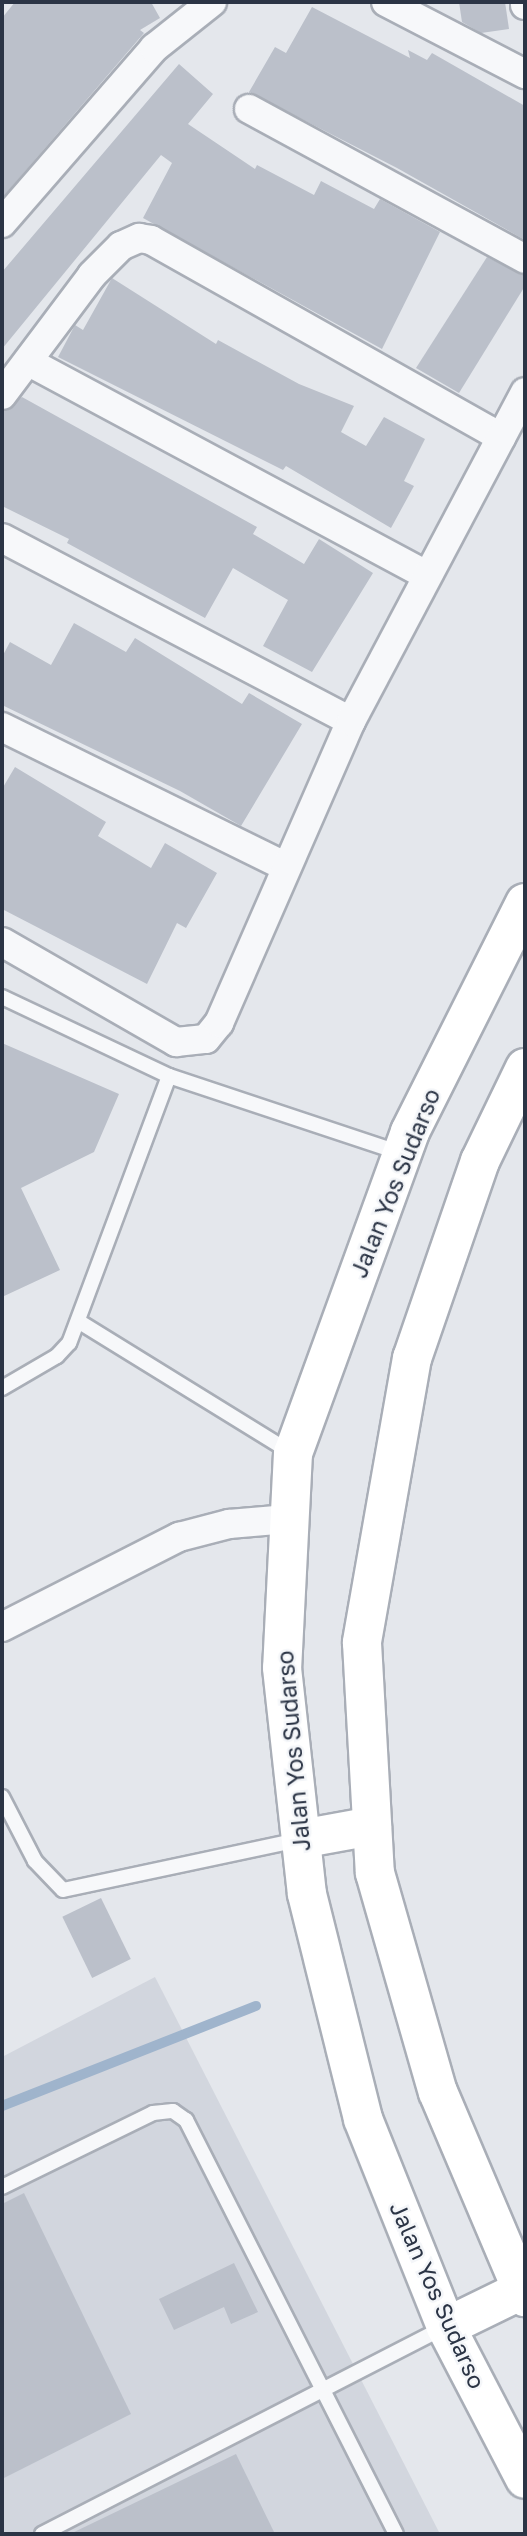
<!DOCTYPE html>
<html>
<head>
<meta charset="utf-8">
<style>
	body { margin:0 }
	#map { position:relative; width:527px; height:2536px; overflow:hidden; background:#e4e7ec; font-family:"Golos Text",sans-serif }
	div>[style] { position:absolute }
	.built>* { inset:0; background:#d2d6de }
	.stream>* { height:10px; margin:-5px; padding:0 5px; transform-origin:5px; border-radius:5px; background:#9fb4cc }
	.building>* { inset:0; background:#bbc0ca; transform-origin:0 0 }
	.roads { filter:drop-shadow(2px 0 #a9aeb7) drop-shadow(-2px 0 #a9aeb7) drop-shadow(0 2px #a9aeb7) drop-shadow(0 -2px #a9aeb7) }
	.service>* { height:14px; margin:-7px; padding:0 7px; transform-origin:7px; border-radius:7px; background:#f7f8fa }
	.minor>* { height:28px; margin:-14px; padding:0 14px; transform-origin:14px; border-radius:14px; background:#f7f8fa }
	.primary>* { height:38px; margin:-19px; padding:0 19px; transform-origin:19px; border-radius:19px; background:#fff }
	span { translate:-50% -50%; white-space:nowrap; text-align:center; line-height:1.15; -webkit-text-stroke:5px #f4f6f9; paint-order:stroke }
	.street-label { font-size:23px; color:#2b3445 }
	.frame { position:absolute; inset:0; border:4px solid #2b3445; pointer-events:none }
</style>
</head>
<body>
<div id="map">
	<div class="built">
		<div style="clip-path:polygon(155px 1977px,440px 2534px,2px 2534px,2px 2057px)"></div>
	</div>
	<div class="stream">
		<div style="left:2px;top:2106px;width:273px;rotate:-21.5deg"></div>
	</div>
	<div class="building">
		<div style="clip-path:polygon(15px 2px,151px 2px,160px 18px,140px 30px,144px 33px,2px 198px,2px 18px)"></div>
		<div style="clip-path:polygon(459px 2px,505px 2px,509px 29px,481px 33px,462px 22px)"></div>
		<div style="clip-path:polygon(312px 7px,410px 58px,408px 50px,427px 60px,432px 53px,525px 106px,525px 240px,397px 168px,249px 92px,275px 47px,286px 53px)"></div>
		<div style="clip-path:polygon(179px 64px,213px 94px,188px 124px,255px 169px,257px 165px,314px 195px,321px 181px,374px 209px,380px 199px,440px 232px,382px 349px,143px 218px,172px 163px,161px 155px,2px 349px,2px 272px)"></div>
		<div style="clip-path:polygon(487px 257px,525px 276px,525px 286px,459px 393px,416px 368px)"></div>
		<div style="clip-path:polygon(112px 278px,216px 344px,218px 340px,299px 384px,354px 406px,341px 432px,366px 446px,384px 417px,425px 439px,404px 481px,414px 486px,391px 528px,286px 466px,283px 470px,58px 357px,75px 325px,83px 330px)"></div>
		<div style="clip-path:polygon(22px 397px,257px 527px,253px 534px,304px 564px,319px 539px,373px 573px,312px 672px,263px 646px,288px 600px,233px 568px,205px 618px,67px 543px,69px 539px,2px 506px,2px 411px)"></div>
		<div style="clip-path:polygon(74px 623px,126px 652px,135px 638px,242px 704px,249px 693px,302px 724px,241px 826px,180px 791px,2px 705px,2px 657px,10px 642px,51px 665px)"></div>
		<div style="clip-path:polygon(15px 767px,106px 822px,98px 836px,151px 868px,165px 843px,217px 873px,186px 928px,177px 923px,147px 984px,2px 909px,2px 789px)"></div>
		<div style="clip-path:polygon(2px 1043px,119px 1094px,94px 1152px,21px 1188px,60px 1270px,2px 1297px)"></div>
		<div style="left:101px;top:1898px;width:68px;height:43px;rotate:64deg"></div>
		<div style="clip-path:polygon(24px 2193px,131px 2414px,2px 2479px,2px 2204px)"></div>
		<div style="clip-path:polygon(234px 2263px,258px 2312px,231px 2324px,224px 2307px,174px 2330px,159px 2299px)"></div>
		<div style="clip-path:polygon(236px 2454px,275px 2534px,70px 2534px)"></div>
	</div>
	<div class="roads">
		<div class="service">
			<div style="left:2px;top:997px;width:185px;rotate:25.3deg"></div>
			<div style="left:169px;top:1076px;width:285px;rotate:110.5deg"></div>
			<div style="left:69px;top:1343px;width:18px;rotate:133deg"></div>
			<div style="left:57px;top:1356px;width:64px;rotate:149.8deg"></div>
			<div style="left:169px;top:1076px;width:243px;rotate:18.4deg"></div>
			<div style="left:78px;top:1321px;width:251px;rotate:31.7deg"></div>
			<div style="left:2px;top:1797px;width:72px;rotate:62.7deg"></div>
			<div style="left:35px;top:1861px;width:40px;rotate:46deg"></div>
			<div style="left:63px;top:1890px;width:241px;rotate:-12deg"></div>
			<div style="left:2px;top:2187px;width:168px;rotate:-26.1deg"></div>
			<div style="left:153px;top:2113px;width:20px;rotate:-6deg"></div>
			<div style="left:173px;top:2111px;width:16px;rotate:35deg"></div>
			<div style="left:186px;top:2120px;width:464px;rotate:63.1deg"></div>
			<div style="left:42px;top:2534px;width:453px;rotate:-27.2deg"></div>
		</div>
		<div class="minor">
			<div style="left:386px;top:2px;width:157px;rotate:27.4deg"></div>
			<div style="left:525px;top:2px;width:3px;rotate:90deg"></div>
			<div style="left:249px;top:109px;width:314px;rotate:28.5deg"></div>
			<div style="left:2px;top:223px;width:232px;rotate:-49deg"></div>
			<div style="left:154px;top:48px;width:74px;rotate:-38.4deg"></div>
			<div style="left:29px;top:362px;width:451px;rotate:28.2deg"></div>
			<div style="left:2px;top:395px;width:150px;rotate:-53.1deg"></div>
			<div style="left:92px;top:275px;width:41px;rotate:-45deg"></div>
			<div style="left:121px;top:246px;width:20px;rotate:-24deg"></div>
			<div style="left:139px;top:238px;width:12px;rotate:9deg"></div>
			<div style="left:151px;top:240px;width:402px;rotate:29.4deg"></div>
			<div style="left:2px;top:538px;width:394px;rotate:27.7deg"></div>
			<div style="left:2px;top:727px;width:317px;rotate:26.2deg"></div>
			<div style="left:2px;top:942px;width:201px;rotate:29.9deg"></div>
			<div style="left:176px;top:1042px;width:30px;rotate:-6deg"></div>
			<div style="left:206px;top:1039px;width:21px;rotate:-51deg"></div>
			<div style="left:219px;top:1023px;width:330px;rotate:-66.4deg"></div>
			<div style="left:351px;top:721px;width:372px;rotate:-62.1deg"></div>
			<div style="left:2px;top:1627px;width:199px;rotate:-27deg"></div>
			<div style="left:179px;top:1537px;width:52px;rotate:-14.6deg"></div>
			<div style="left:229px;top:1524px;width:59px;rotate:-4.8deg"></div>
		</div>
		<div class="primary">
			<div style="left:525px;top:903px;width:256px;rotate:116.7deg"></div>
			<div style="left:410px;top:1132px;width:342px;rotate:110deg"></div>
			<div style="left:293px;top:1453px;width:215px;rotate:92.9deg"></div>
			<div style="left:282px;top:1668px;width:227px;rotate:83.7deg"></div>
			<div style="left:307px;top:1894px;width:232px;rotate:76deg"></div>
			<div style="left:363px;top:2119px;width:224px;rotate:68.2deg"></div>
			<div style="left:446px;top:2327px;width:171px;rotate:62.5deg"></div>
			<div style="left:525px;top:1068px;width:103px;rotate:115.8deg"></div>
			<div style="left:480px;top:1161px;width:208px;rotate:109deg"></div>
			<div style="left:412px;top:1358px;width:289px;rotate:100deg"></div>
			<div style="left:362px;top:1643px;width:230px;rotate:86.8deg"></div>
			<div style="left:375px;top:1873px;width:228px;rotate:74deg"></div>
			<div style="left:438px;top:2092px;width:223px;rotate:67deg"></div>
			<div style="left:301px;top:1839px;width:72px;rotate:-10.4deg"></div>
			<div style="left:446px;top:2327px;width:85px;rotate:-26deg"></div>
		</div>
	</div>
	<div class="street-label">
		<span style="left:395px;top:1183px;rotate:-68deg">Jalan Yos Sudarso</span>
		<span style="left:293px;top:1751px;rotate:-95deg">Jalan Yos Sudarso</span>
		<span style="left:438px;top:2295px;rotate:66deg">Jalan Yos Sudarso</span>
	</div>
	<div class="frame"></div>
</div>
</body>
</html>
